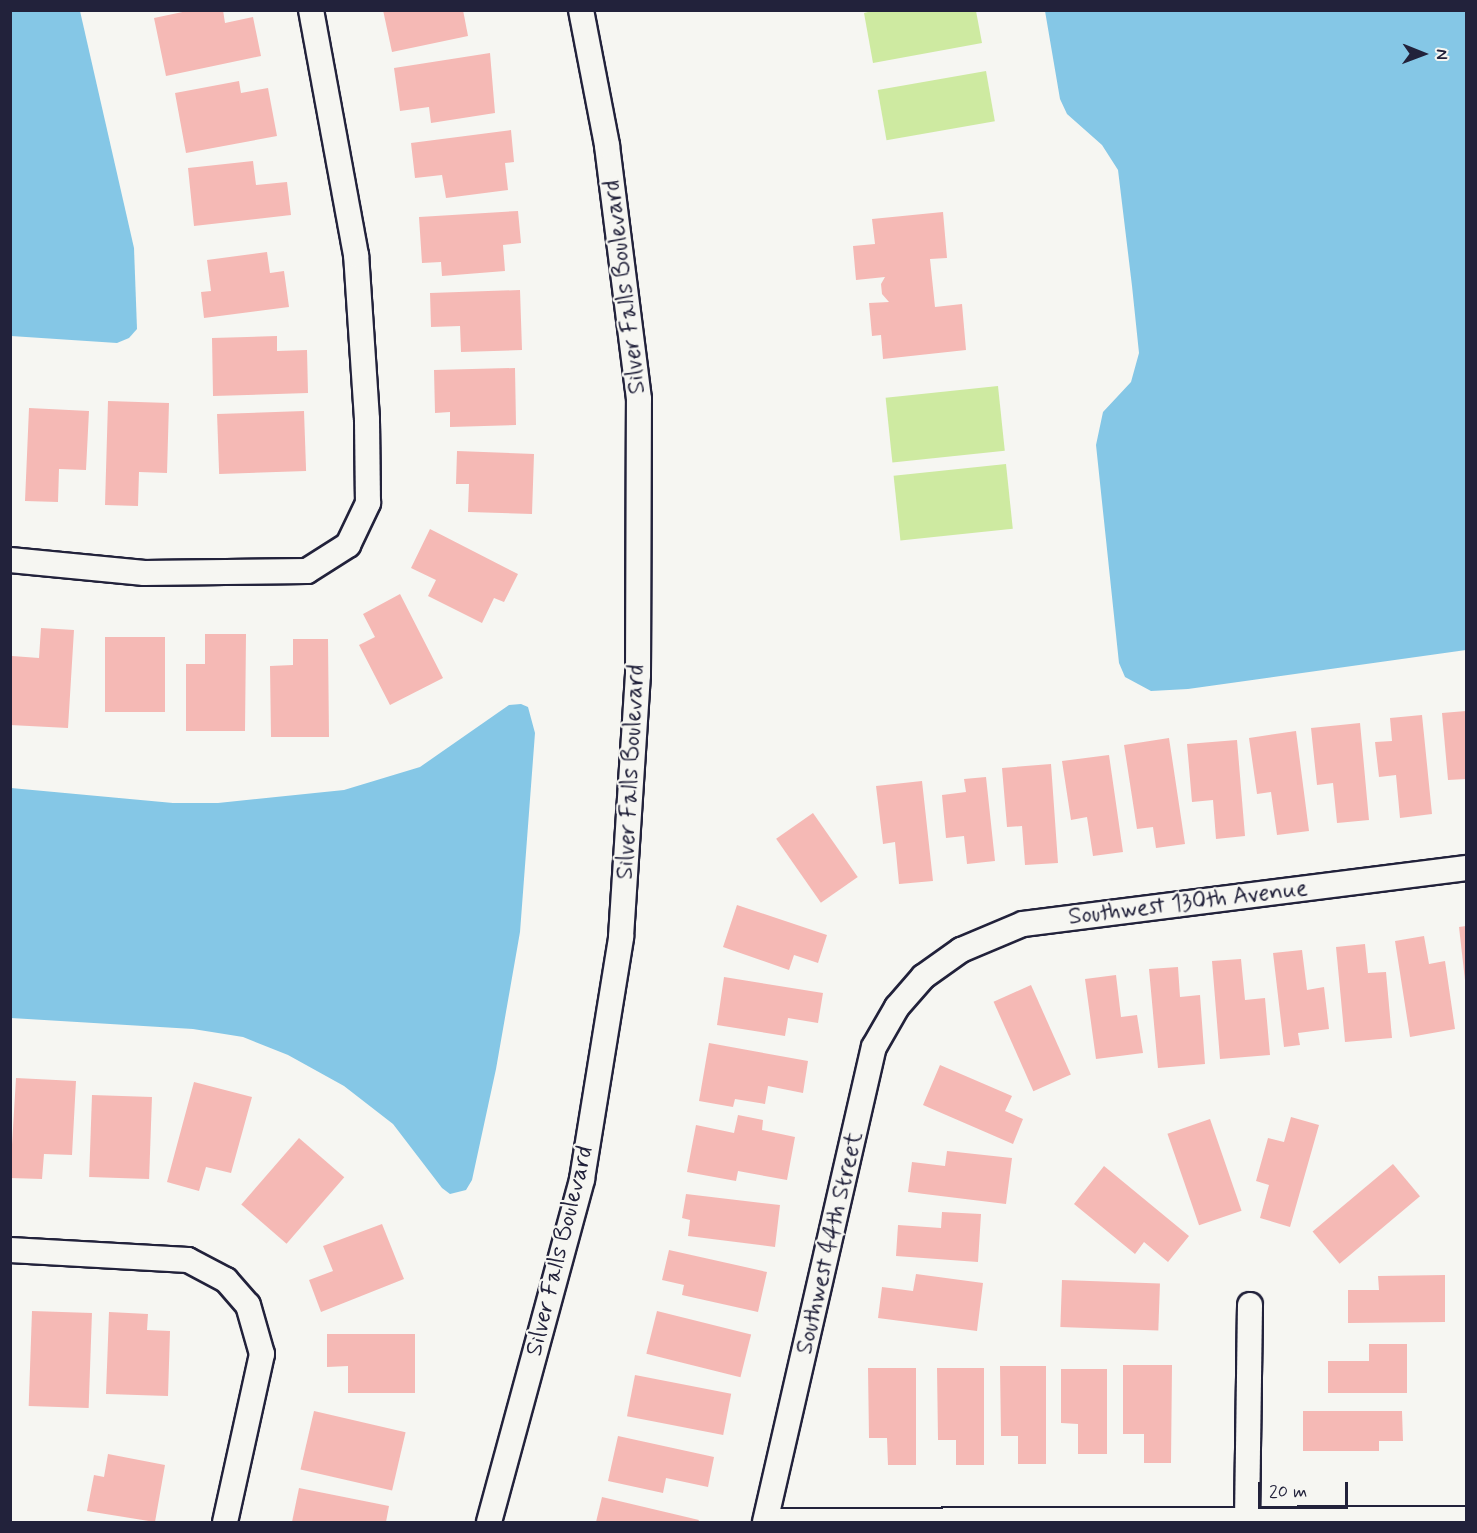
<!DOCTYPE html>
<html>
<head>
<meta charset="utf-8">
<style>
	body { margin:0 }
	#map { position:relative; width:1477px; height:1533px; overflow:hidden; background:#f6f6f2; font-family:Mynerve,sans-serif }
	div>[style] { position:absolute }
	.green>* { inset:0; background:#ceeaa1; transform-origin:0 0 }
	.water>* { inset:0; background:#85c7e6 }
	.building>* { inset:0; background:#f5b9b5; transform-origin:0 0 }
	.roads { filter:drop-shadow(2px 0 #22223b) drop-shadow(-2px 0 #22223b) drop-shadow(0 2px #22223b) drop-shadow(0 -2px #22223b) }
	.minor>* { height:24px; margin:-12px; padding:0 12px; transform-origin:12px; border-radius:12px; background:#f6f6f2 }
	span { translate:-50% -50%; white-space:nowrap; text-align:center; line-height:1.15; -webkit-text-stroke:4.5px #f6f6f2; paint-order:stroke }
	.street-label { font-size:24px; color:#22223b }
	.frame { position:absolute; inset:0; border:12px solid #22223b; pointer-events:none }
	.north { position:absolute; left:1393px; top:24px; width:60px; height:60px; -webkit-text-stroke:4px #f6f6f2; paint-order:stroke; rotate:91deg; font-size:16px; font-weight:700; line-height:24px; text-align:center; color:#22223b }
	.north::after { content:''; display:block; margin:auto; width:21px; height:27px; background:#22223b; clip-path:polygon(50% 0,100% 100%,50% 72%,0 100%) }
	.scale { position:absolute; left:1258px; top:1482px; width:90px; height:27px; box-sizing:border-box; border:3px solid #22223b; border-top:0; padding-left:8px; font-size:18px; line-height:21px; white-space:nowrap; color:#22223b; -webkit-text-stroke:4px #f6f6f2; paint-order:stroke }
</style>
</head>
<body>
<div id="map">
	<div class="green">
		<div style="clip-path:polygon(876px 10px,976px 11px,982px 43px,873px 63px,864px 13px)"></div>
		<div style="left:986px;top:71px;width:51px;height:110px;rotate:80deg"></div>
		<div style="left:998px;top:386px;width:65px;height:113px;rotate:84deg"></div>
		<div style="left:1006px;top:464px;width:65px;height:113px;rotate:84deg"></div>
	</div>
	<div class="water">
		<div style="clip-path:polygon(10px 11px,80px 11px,134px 248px,137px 329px,129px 338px,117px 343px,11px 336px)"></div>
		<div style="clip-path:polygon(1045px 11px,1466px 11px,1466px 650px,1188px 689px,1151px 691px,1125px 677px,1119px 663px,1096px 445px,1103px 412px,1131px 382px,1139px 353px,1132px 286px,1118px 170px,1102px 145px,1067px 114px,1060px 99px)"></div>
		<div style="clip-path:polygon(521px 704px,528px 707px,535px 733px,520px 932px,496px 1069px,472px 1180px,466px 1190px,450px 1194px,442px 1188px,393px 1124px,344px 1086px,288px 1055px,243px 1037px,193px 1029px,11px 1018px,11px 788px,173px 803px,218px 803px,344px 790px,420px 767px,509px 705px)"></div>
	</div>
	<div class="building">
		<div style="clip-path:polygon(192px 10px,223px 10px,225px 23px,253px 17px,261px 56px,166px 76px,154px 18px)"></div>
		<div style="clip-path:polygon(383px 10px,463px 10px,468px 36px,392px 52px)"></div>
		<div style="clip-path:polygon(490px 53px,495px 113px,431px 123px,429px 107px,400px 111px,394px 68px)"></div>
		<div style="clip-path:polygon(239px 81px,241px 93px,268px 88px,277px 136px,186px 153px,175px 93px)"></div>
		<div style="clip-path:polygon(511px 130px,514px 162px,505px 163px,508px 190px,446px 198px,442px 175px,415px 178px,411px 143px)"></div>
		<div style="clip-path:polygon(253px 161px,256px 185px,287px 182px,291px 215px,194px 226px,188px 168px)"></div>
		<div style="clip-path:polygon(518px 211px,521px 243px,503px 245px,505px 271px,442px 276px,441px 262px,422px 263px,419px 217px)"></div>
		<div style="clip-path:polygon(943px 212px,947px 258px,930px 259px,935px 307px,962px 304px,966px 350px,883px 359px,881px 335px,872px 336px,869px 303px,889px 302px,882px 294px,881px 284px,885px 277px,856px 280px,853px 246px,875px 244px,872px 219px)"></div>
		<div style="clip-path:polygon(267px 252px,270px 273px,284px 271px,289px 307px,204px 318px,201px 292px,211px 291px,207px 260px)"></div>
		<div style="clip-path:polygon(520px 290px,522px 350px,461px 352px,460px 326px,431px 327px,430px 293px)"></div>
		<div style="clip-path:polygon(277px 336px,277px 351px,307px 350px,308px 393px,213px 396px,212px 338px)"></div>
		<div style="clip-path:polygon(515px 368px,516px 425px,450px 427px,450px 412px,435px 413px,434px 370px)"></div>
		<div style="clip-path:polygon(108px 401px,169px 403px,167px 473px,139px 472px,138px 506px,105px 505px)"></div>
		<div style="clip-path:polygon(29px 408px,89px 411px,86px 470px,59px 469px,58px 502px,25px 501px)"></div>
		<div style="left:304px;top:411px;width:60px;height:87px;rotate:88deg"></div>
		<div style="clip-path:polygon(457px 451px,534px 454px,532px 514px,468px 512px,469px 484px,456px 484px)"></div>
		<div style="clip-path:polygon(430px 529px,518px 574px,504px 602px,494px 598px,482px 623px,428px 596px,436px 580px,411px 568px)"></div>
		<div style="clip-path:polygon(400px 594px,443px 678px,390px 705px,359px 645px,375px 637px,363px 614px)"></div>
		<div style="clip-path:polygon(41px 628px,74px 630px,68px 728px,10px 725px,12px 656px,39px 658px)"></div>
		<div style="clip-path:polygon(205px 634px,246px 634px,245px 731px,186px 731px,186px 664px,205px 664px)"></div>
		<div style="left:105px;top:637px;width:60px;height:75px"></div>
		<div style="clip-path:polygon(293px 639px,328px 639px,329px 737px,271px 737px,270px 666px,293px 665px)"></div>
		<div style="clip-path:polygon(1466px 711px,1466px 779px,1448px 780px,1442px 713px)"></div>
		<div style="clip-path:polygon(1422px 715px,1432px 814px,1400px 818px,1396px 775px,1379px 777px,1375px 742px,1392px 741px,1390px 718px)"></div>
		<div style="clip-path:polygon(1360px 723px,1369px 820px,1337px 823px,1333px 783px,1317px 785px,1311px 728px)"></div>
		<div style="clip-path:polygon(1296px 731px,1309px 831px,1277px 835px,1271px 792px,1257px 794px,1249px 738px)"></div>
		<div style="clip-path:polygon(1169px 738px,1185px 844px,1156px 848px,1153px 827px,1137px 829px,1124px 745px)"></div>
		<div style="clip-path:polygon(1237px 740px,1245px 836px,1216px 839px,1213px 800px,1192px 802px,1187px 744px)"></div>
		<div style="clip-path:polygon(1109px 755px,1123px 852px,1093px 856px,1087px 817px,1071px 820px,1062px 761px)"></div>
		<div style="clip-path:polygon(1051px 764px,1058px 863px,1025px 865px,1022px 826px,1007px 827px,1002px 768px)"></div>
		<div style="clip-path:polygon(986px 777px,995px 861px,967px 864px,964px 836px,946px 838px,942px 795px,966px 792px,964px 779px)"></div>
		<div style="clip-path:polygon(922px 781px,933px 881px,899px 884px,895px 842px,883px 844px,876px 786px)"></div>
		<div style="left:813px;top:813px;width:78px;height:45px;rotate:55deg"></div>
		<div style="clip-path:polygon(737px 905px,827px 935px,818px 963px,794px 955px,789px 970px,723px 947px)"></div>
		<div style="clip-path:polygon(1466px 926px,1466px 980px,1465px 980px,1459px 927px)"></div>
		<div style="clip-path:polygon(1424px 936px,1429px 964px,1445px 961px,1455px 1029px,1410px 1037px,1395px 941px)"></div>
		<div style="clip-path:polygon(1365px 944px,1368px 973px,1386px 972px,1392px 1038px,1345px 1042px,1336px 947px)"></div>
		<div style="clip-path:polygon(1302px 950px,1307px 990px,1324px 987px,1329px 1029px,1298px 1033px,1300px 1045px,1284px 1047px,1273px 953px)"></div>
		<div style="clip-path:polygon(1241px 959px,1245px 1000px,1265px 998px,1270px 1055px,1220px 1059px,1212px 961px)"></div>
		<div style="clip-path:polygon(1178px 967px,1180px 997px,1200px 995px,1205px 1064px,1158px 1068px,1149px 969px)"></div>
		<div style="clip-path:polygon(1116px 975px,1121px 1017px,1137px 1015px,1143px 1053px,1096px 1059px,1085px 979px)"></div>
		<div style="clip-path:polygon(724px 977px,823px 993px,818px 1023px,788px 1018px,785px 1036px,717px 1025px)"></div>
		<div style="left:1031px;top:985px;width:98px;height:41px;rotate:66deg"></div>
		<div style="clip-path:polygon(709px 1043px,808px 1061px,803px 1093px,768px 1086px,765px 1104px,735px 1099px,733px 1107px,699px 1101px)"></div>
		<div style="clip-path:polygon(940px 1065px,1012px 1096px,1005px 1111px,1023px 1119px,1013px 1144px,923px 1105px)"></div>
		<div style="clip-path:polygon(16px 1078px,76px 1081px,72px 1155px,44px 1154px,42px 1179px,10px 1178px)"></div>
		<div style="clip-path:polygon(194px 1082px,252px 1097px,231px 1173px,206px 1167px,199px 1191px,167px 1182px)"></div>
		<div style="left:92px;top:1095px;width:60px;height:82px;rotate:2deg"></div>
		<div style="clip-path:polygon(738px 1115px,763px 1120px,762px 1130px,795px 1137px,787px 1180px,738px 1171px,736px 1181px,687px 1172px,696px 1125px,734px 1133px)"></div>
		<div style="clip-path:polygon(1291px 1117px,1319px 1125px,1290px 1227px,1260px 1218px,1269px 1185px,1256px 1181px,1268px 1138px,1284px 1142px)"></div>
		<div style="left:1210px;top:1119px;width:97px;height:45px;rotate:71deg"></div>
		<div style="left:299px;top:1138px;width:60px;height:88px;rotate:41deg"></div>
		<div style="clip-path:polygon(947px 1151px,1012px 1158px,1006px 1204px,908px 1192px,912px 1162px,945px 1166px)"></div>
		<div style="left:1393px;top:1164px;width:42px;height:105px;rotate:50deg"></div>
		<div style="clip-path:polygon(1104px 1166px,1189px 1236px,1168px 1262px,1144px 1242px,1135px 1254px,1074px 1204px)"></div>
		<div style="clip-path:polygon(686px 1194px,780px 1205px,775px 1247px,688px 1236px,690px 1220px,682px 1218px)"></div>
		<div style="clip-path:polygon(942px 1212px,981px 1214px,978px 1262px,896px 1256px,898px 1225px,941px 1228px)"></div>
		<div style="clip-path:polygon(382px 1224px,404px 1279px,321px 1312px,309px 1280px,333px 1271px,323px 1246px)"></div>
		<div style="clip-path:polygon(669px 1250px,767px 1272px,758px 1312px,682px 1295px,684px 1285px,662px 1280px)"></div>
		<div style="clip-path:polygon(916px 1274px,983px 1283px,977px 1331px,878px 1318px,882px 1287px,913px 1291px)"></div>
		<div style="clip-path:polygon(1445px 1275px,1445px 1322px,1348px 1323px,1348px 1290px,1379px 1290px,1378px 1276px)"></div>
		<div style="left:1062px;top:1280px;width:98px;height:47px;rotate:2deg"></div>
		<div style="left:32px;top:1311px;width:60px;height:95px;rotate:2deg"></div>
		<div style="left:657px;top:1311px;width:97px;height:44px;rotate:14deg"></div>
		<div style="clip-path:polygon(109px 1312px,148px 1314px,147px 1330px,170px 1331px,168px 1396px,106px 1394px)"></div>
		<div style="clip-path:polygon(327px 1334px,415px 1334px,415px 1393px,348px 1393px,348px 1366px,327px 1367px)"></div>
		<div style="clip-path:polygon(1369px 1344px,1407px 1344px,1407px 1393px,1328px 1393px,1328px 1361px,1369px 1361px)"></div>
		<div style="clip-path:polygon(1123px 1365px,1172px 1365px,1171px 1463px,1144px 1463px,1144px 1434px,1123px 1434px)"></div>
		<div style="clip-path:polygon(1000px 1366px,1046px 1366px,1046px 1464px,1018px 1464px,1018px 1436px,1001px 1436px)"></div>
		<div style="clip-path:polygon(868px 1368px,916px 1368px,916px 1465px,888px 1465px,887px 1438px,869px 1438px)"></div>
		<div style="clip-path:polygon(937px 1368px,984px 1368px,984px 1465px,956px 1465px,956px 1440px,938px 1440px)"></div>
		<div style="clip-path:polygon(1061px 1369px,1107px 1369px,1107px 1454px,1078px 1454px,1078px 1424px,1061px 1423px)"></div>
		<div style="left:635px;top:1375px;width:98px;height:42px;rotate:11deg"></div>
		<div style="left:314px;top:1411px;width:94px;height:60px;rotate:13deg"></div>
		<div style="clip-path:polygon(1303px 1411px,1402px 1411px,1403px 1441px,1379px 1441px,1379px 1451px,1303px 1451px)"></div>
		<div style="clip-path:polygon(618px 1436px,714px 1457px,708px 1487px,666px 1478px,663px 1493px,608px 1481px)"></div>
		<div style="clip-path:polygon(108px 1454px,165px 1465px,155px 1522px,87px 1511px,94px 1475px,104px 1477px)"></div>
		<div style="clip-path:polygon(299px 1488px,389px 1506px,386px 1522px,292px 1522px)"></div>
		<div style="clip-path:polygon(602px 1497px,699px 1520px,698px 1522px,596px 1522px)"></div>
	</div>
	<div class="roads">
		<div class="minor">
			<div style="left:10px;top:560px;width:135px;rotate:5.5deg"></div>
			<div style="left:144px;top:573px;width:163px;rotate:-0.7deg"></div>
			<div style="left:307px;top:571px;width:49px;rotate:-32.4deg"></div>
			<div style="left:348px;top:545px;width:47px;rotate:-64.5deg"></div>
			<div style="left:368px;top:503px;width:84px;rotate:-90.7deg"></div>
			<div style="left:367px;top:419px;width:164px;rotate:-93.8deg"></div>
			<div style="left:356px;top:255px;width:249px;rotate:-100.4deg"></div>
			<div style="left:10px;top:1250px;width:178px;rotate:3.2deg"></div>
			<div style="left:188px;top:1260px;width:43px;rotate:27.8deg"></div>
			<div style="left:226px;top:1280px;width:33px;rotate:49deg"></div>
			<div style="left:248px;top:1305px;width:51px;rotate:74.1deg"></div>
			<div style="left:262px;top:1354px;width:172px;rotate:102.4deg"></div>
			<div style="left:1247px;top:1520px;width:215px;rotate:-89.2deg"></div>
			<div style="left:766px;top:1521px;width:700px;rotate:-0.16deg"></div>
			<div style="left:489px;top:1522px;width:355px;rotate:-74.8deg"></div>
			<div style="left:582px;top:1179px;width:245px;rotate:-80.8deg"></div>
			<div style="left:621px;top:937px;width:263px;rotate:-86.3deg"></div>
			<div style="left:638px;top:675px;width:276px;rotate:-89.8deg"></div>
			<div style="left:639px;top:399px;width:256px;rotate:-97.2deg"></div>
			<div style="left:607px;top:145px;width:137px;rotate:-100.9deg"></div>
			<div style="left:765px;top:1522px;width:487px;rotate:-77.1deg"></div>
			<div style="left:874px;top:1047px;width:46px;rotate:-60.1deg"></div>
			<div style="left:897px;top:1007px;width:40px;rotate:-49deg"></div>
			<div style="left:923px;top:977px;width:47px;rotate:-35.4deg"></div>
			<div style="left:961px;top:950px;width:67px;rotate:-22.8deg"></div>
			<div style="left:1023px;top:924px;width:447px;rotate:-7.2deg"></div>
		</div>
	</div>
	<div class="street-label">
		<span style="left:625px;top:287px;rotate:-97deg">Silver Falls Boulevard</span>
		<span style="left:631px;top:772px;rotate:-87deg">Silver Falls Boulevard</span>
		<span style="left:1188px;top:903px;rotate:-7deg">Southwest 130th Avenue</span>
		<span style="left:830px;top:1243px;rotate:-77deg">Southwest 44th Street</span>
		<span style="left:560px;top:1251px;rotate:-76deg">Silver Falls Boulevard</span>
	</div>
	<div class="frame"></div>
	<div class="north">N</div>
	<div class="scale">20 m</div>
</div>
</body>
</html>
